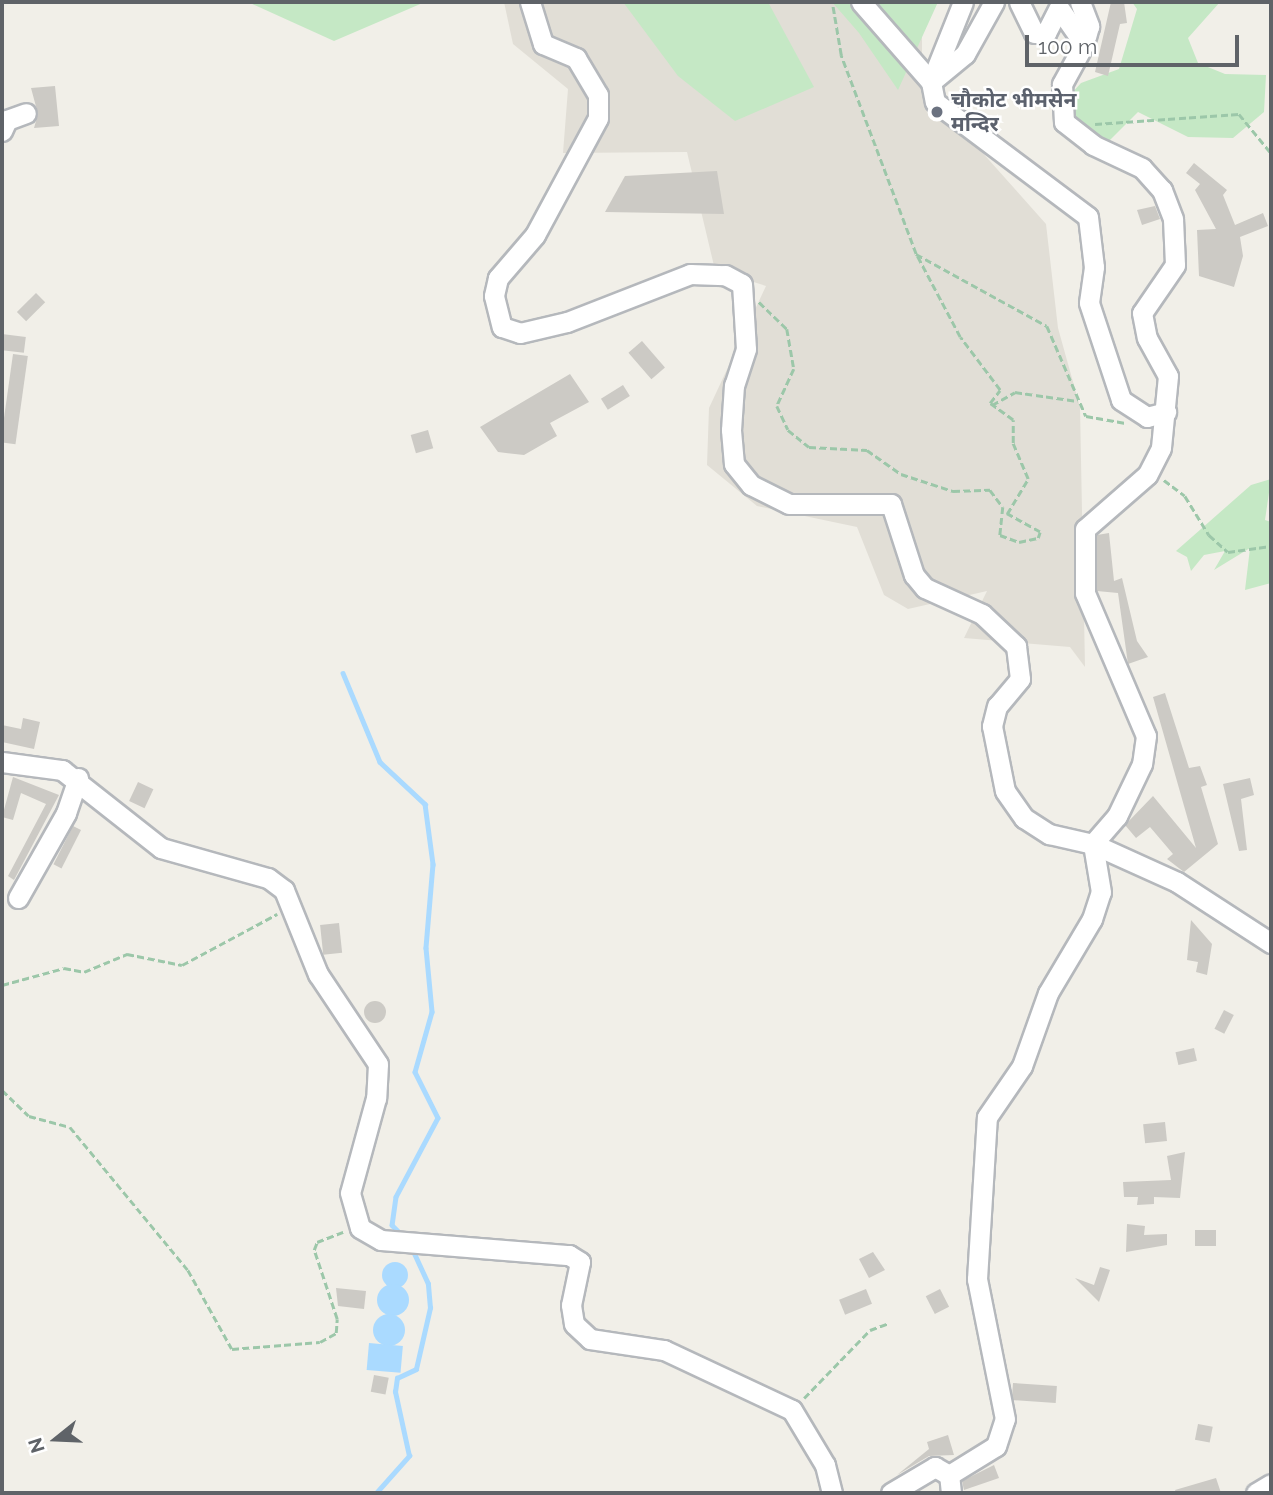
<!DOCTYPE html>
<html>
<head>
<meta charset="utf-8">
<style>
	body { margin:0 }
	#map { position:relative; width:1273px; height:1495px; overflow:hidden; background:#f1efe8; font-family:Raleway,"Noto Sans Devanagari",sans-serif }
	div>[style] { position:absolute }
	.education>* { inset:0; background:#e1ded6 }
	.green>* { inset:0; background:#c5e8c5 }
	.water>* { inset:0; background:#aadaff; transform-origin:0 0 }
	.round { border-radius:50% }
	.stream>* { height:4.5px; margin:-2.25px; padding:0 2.25px; transform-origin:2.25px; border-radius:2.25px; background:#aadaff }
	.building>* { inset:0; background:#cccac5; transform-origin:0 0 }
	.path>* { height:2.5px; margin-top:-1.25px; transform-origin:0; background:repeating-linear-gradient(90deg,#9cc7a9 0 7px,transparent 0 10.5px) }
	.roads { filter:drop-shadow(2px 0 #b5b8bc) drop-shadow(-2px 0 #b5b8bc) drop-shadow(0 2px #b5b8bc) drop-shadow(0 -2px #b5b8bc) }
	.minor>* { height:19px; margin:-9.5px; padding:0 9.5px; transform-origin:9.5px; border-radius:9.5px; background:#fff }
	.dots>* { width:19px; height:19px; translate:-50% -50%; box-sizing:border-box; border:4px solid #fff; border-radius:50% }
	span { translate:-50% -50%; white-space:nowrap; text-align:center; line-height:1.15; -webkit-text-stroke:5px #fff; paint-order:stroke }
	.worship-label { font-size:21px; color:#5b616d; font-weight:700 }
	.left { translate:0 -50%; text-align:left }
	.frame { position:absolute; inset:0; border:4px solid #5f6368; pointer-events:none }
	.north { position:absolute; left:21px; top:1404px; width:70px; height:70px; -webkit-text-stroke:5px #fff; paint-order:stroke; rotate:252deg; font-size:19px; font-weight:700; line-height:28px; text-align:center; color:#5f6368 }
	.north::after { content:''; display:block; margin:auto; width:24px; height:32px; background:#5f6368; clip-path:polygon(50% 0,100% 100%,50% 72%,0 100%) }
	.scale { position:absolute; left:1025px; top:35px; width:214px; height:32px; box-sizing:border-box; border:4px solid #5f6368; border-top:0; padding-left:9px; font-size:21px; line-height:24px; white-space:nowrap; color:#5f6368; -webkit-text-stroke:5px #fff; paint-order:stroke }
</style>
</head>
<body>
<div id="map">
	<div class="education">
		<div style="clip-path:polygon(504px 2px,922px 2px,922px 85px,1046px 224px,1058px 328px,1080px 407px,1085px 667px,1070px 647px,964px 638px,987px 591px,908px 609px,884px 595px,857px 527px,757px 506px,707px 465px,709px 408px,766px 286px,715px 270px,687px 152px,563px 153px,568px 89px,513px 44px)"></div>
	</div>
	<div class="green">
		<div style="clip-path:polygon(248px 2px,425px 2px,334px 41px)"></div>
		<div style="clip-path:polygon(623px 2px,768px 2px,814px 87px,735px 121px,678px 76px)"></div>
		<div style="clip-path:polygon(832px 2px,938px 2px,898px 90px,859px 33px)"></div>
		<div style="clip-path:polygon(1132px 2px,1220px 2px,1188px 38px,1198px 63px,1225px 74px,1266px 75px,1264px 112px,1233px 138px,1188px 137px,1138px 112px,1108px 142px,1070px 123px,1070px 95px,1081px 83px,1119px 69px,1137px 9px)"></div>
		<div style="clip-path:polygon(1271px 479px,1265px 520px,1271px 522px,1271px 583px,1245px 590px,1250px 548px,1214px 570px,1225px 551px,1204px 555px,1191px 571px,1187px 557px,1176px 551px,1251px 485px)"></div>
	</div>
	<div class="water">
		<div class="round" style="left:382px;top:1262px;width:26px;height:26px"></div>
		<div class="round" style="left:377px;top:1284px;width:32px;height:32px"></div>
		<div class="round" style="left:373px;top:1314px;width:32px;height:32px"></div>
		<div style="left:369px;top:1343px;width:34px;height:27px;rotate:5deg"></div>
	</div>
	<div class="stream">
		<div style="left:343px;top:673px;width:96px;rotate:67.4deg"></div>
		<div style="left:380px;top:762px;width:62px;rotate:43deg"></div>
		<div style="left:425px;top:804px;width:61px;rotate:82.4deg"></div>
		<div style="left:433px;top:864px;width:84px;rotate:94.8deg"></div>
		<div style="left:426px;top:948px;width:64px;rotate:84.6deg"></div>
		<div style="left:432px;top:1012px;width:62px;rotate:105.8deg"></div>
		<div style="left:415px;top:1072px;width:51px;rotate:63.4deg"></div>
		<div style="left:438px;top:1118px;width:89px;rotate:118deg"></div>
		<div style="left:396px;top:1197px;width:28px;rotate:98deg"></div>
		<div style="left:392px;top:1225px;width:17px;rotate:45deg"></div>
		<div style="left:376px;top:1493px;width:50px;rotate:-48.3deg"></div>
		<div style="left:409px;top:1456px;width:66px;rotate:-102.3deg"></div>
		<div style="left:395px;top:1392px;width:14px;rotate:-82deg"></div>
		<div style="left:397px;top:1378px;width:21px;rotate:-25deg"></div>
		<div style="left:416px;top:1369px;width:63px;rotate:-77.1deg"></div>
		<div style="left:430px;top:1308px;width:24px;rotate:-95deg"></div>
		<div style="left:428px;top:1284px;width:41px;rotate:-114.7deg"></div>
	</div>
	<div class="building">
		<div style="clip-path:polygon(1111px 2px,1124px 2px,1127px 23px,1120px 24px,1108px 76px,1095px 72px)"></div>
		<div style="clip-path:polygon(55px 86px,59px 126px,34px 128px,38px 114px,31px 88px)"></div>
		<div style="clip-path:polygon(1194px 163px,1227px 190px,1223px 195px,1235px 225px,1263px 213px,1268px 226px,1240px 237px,1243px 256px,1234px 287px,1199px 276px,1197px 230px,1216px 229px,1195px 190px,1200px 184px,1186px 173px)"></div>
		<div style="clip-path:polygon(717px 171px,724px 214px,605px 212px,625px 176px)"></div>
		<div style="clip-path:polygon(1155px 206px,1160px 219px,1142px 225px,1137px 210px)"></div>
		<div style="left:36px;top:293px;width:13px;height:27px;rotate:45deg"></div>
		<div style="left:2px;top:334px;width:24px;height:16px;rotate:7deg"></div>
		<div style="left:642px;top:341px;width:35px;height:18px;rotate:49deg"></div>
		<div style="left:13px;top:354px;width:15px;height:89px;rotate:8deg"></div>
		<div style="clip-path:polygon(570px 374px,589px 402px,550px 423px,557px 436px,524px 455px,498px 452px,480px 427px)"></div>
		<div style="left:623px;top:385px;width:13px;height:26px;rotate:58deg"></div>
		<div style="left:428px;top:430px;width:19px;height:18px;rotate:74deg"></div>
		<div style="clip-path:polygon(1109px 533px,1114px 581px,1122px 578px,1137px 641px,1148px 657px,1128px 664px,1118px 593px,1097px 591px,1097px 535px)"></div>
		<div style="clip-path:polygon(1165px 693px,1189px 768px,1200px 766px,1207px 785px,1201px 787px,1218px 844px,1184px 872px,1167px 859px,1173px 854px,1150px 827px,1136px 838px,1125px 825px,1153px 796px,1196px 848px,1153px 697px)"></div>
		<div style="clip-path:polygon(23px 718px,40px 722px,34px 749px,2px 742px,2px 725px,21px 729px)"></div>
		<div style="clip-path:polygon(13px 777px,59px 795px,14px 880px,8px 876px,46px 804px,21px 793px,13px 820px,2px 817px)"></div>
		<div style="clip-path:polygon(1250px 778px,1254px 795px,1241px 799px,1247px 850px,1239px 851px,1223px 784px)"></div>
		<div style="left:138px;top:782px;width:17px;height:21px;rotate:25deg"></div>
		<div style="left:73px;top:826px;width:9px;height:43px;rotate:27deg"></div>
		<div style="clip-path:polygon(1191px 920px,1212px 944px,1207px 975px,1196px 972px,1198px 962px,1187px 960px)"></div>
		<div style="left:339px;top:923px;width:30px;height:19px;rotate:84deg"></div>
		<div class="round" style="left:364px;top:1001px;width:22px;height:22px"></div>
		<div style="left:1224px;top:1010px;width:11px;height:21px;rotate:27deg"></div>
		<div style="left:1194px;top:1048px;width:13px;height:19px;rotate:77deg"></div>
		<div style="left:1165px;top:1122px;width:19px;height:22px;rotate:84deg"></div>
		<div style="clip-path:polygon(1185px 1152px,1180px 1198px,1154px 1197px,1154px 1204px,1137px 1205px,1138px 1197px,1124px 1197px,1123px 1182px,1171px 1180px,1167px 1156px)"></div>
		<div style="clip-path:polygon(1127px 1224px,1145px 1226px,1144px 1235px,1167px 1234px,1167px 1245px,1126px 1252px)"></div>
		<div style="left:1216px;top:1230px;width:16px;height:21px;rotate:90deg"></div>
		<div style="clip-path:polygon(873px 1252px,885px 1270px,869px 1278px,859px 1259px)"></div>
		<div style="clip-path:polygon(1100px 1267px,1110px 1270px,1099px 1302px,1075px 1278px,1094px 1285px)"></div>
		<div style="clip-path:polygon(336px 1288px,366px 1291px,364px 1309px,338px 1306px)"></div>
		<div style="left:866px;top:1289px;width:16px;height:29px;rotate:68deg"></div>
		<div style="left:940px;top:1289px;width:20px;height:16px;rotate:63deg"></div>
		<div style="left:374px;top:1375px;width:15px;height:17px;rotate:11deg"></div>
		<div style="left:1013px;top:1383px;width:44px;height:17px;rotate:4deg"></div>
		<div style="left:1198px;top:1424px;width:15px;height:16px;rotate:11deg"></div>
		<div style="clip-path:polygon(948px 1435px,954px 1455px,929px 1456px,897px 1475px,929px 1449px,927px 1442px)"></div>
		<div style="clip-path:polygon(994px 1465px,999px 1478px,964px 1490px,962px 1481px)"></div>
		<div style="clip-path:polygon(1216px 1478px,1221px 1493px,1176px 1493px,1175px 1490px)"></div>
	</div>
	<div class="path">
		<div style="left:1095px;top:124px;width:144px;rotate:-4deg"></div>
		<div style="left:1239px;top:114px;width:50px;rotate:50.6deg"></div>
		<div style="left:916px;top:254px;width:149px;rotate:28.8deg"></div>
		<div style="left:1047px;top:326px;width:98px;rotate:66.6deg"></div>
		<div style="left:1086px;top:416px;width:40px;rotate:10deg"></div>
		<div style="left:759px;top:302px;width:39px;rotate:44deg"></div>
		<div style="left:787px;top:329px;width:41px;rotate:80.1deg"></div>
		<div style="left:794px;top:369px;width:41px;rotate:114.7deg"></div>
		<div style="left:777px;top:406px;width:26px;rotate:65deg"></div>
		<div style="left:788px;top:430px;width:27px;rotate:39deg"></div>
		<div style="left:809px;top:447px;width:58px;rotate:3deg"></div>
		<div style="left:867px;top:450px;width:42px;rotate:35.2deg"></div>
		<div style="left:901px;top:474px;width:55px;rotate:18.1deg"></div>
		<div style="left:953px;top:491px;width:37px;rotate:-2deg"></div>
		<div style="left:990px;top:490px;width:21px;rotate:53deg"></div>
		<div style="left:1003px;top:507px;width:28px;rotate:96deg"></div>
		<div style="left:1000px;top:535px;width:20px;rotate:20deg"></div>
		<div style="left:1019px;top:542px;width:19px;rotate:-12deg"></div>
		<div style="left:1038px;top:538px;width:6px;rotate:-72deg"></div>
		<div style="left:1040px;top:532px;width:38px;rotate:-151deg"></div>
		<div style="left:1007px;top:514px;width:41px;rotate:-59deg"></div>
		<div style="left:1028px;top:479px;width:39px;rotate:-113deg"></div>
		<div style="left:1013px;top:443px;width:23px;rotate:-90deg"></div>
		<div style="left:1013px;top:420px;width:29px;rotate:-144deg"></div>
		<div style="left:990px;top:403px;width:16px;rotate:-52deg"></div>
		<div style="left:1000px;top:390px;width:66px;rotate:-127deg"></div>
		<div style="left:960px;top:337px;width:94px;rotate:-117.9deg"></div>
		<div style="left:916px;top:254px;width:213px;rotate:-110.7deg"></div>
		<div style="left:841px;top:55px;width:54px;rotate:-99.6deg"></div>
		<div style="left:992px;top:405px;width:26px;rotate:-29deg"></div>
		<div style="left:1015px;top:392px;width:63px;rotate:8.3deg"></div>
		<div style="left:1164px;top:480px;width:26px;rotate:37deg"></div>
		<div style="left:1185px;top:496px;width:46px;rotate:58.4deg"></div>
		<div style="left:1209px;top:535px;width:25px;rotate:42deg"></div>
		<div style="left:1228px;top:552px;width:43px;rotate:-7.9deg"></div>
		<div style="left:2px;top:985px;width:64px;rotate:-15.3deg"></div>
		<div style="left:64px;top:968px;width:20px;rotate:11deg"></div>
		<div style="left:84px;top:972px;width:47px;rotate:-22.7deg"></div>
		<div style="left:127px;top:954px;width:56px;rotate:11.3deg"></div>
		<div style="left:182px;top:965px;width:108px;rotate:-28.2deg"></div>
		<div style="left:2px;top:1090px;width:37px;rotate:44deg"></div>
		<div style="left:29px;top:1116px;width:42px;rotate:15deg"></div>
		<div style="left:70px;top:1127px;width:185px;rotate:50.5deg"></div>
		<div style="left:188px;top:1270px;width:90px;rotate:60.9deg"></div>
		<div style="left:232px;top:1349px;width:88px;rotate:-4.5deg"></div>
		<div style="left:320px;top:1342px;width:18px;rotate:-29deg"></div>
		<div style="left:336px;top:1333px;width:14px;rotate:-86deg"></div>
		<div style="left:337px;top:1319px;width:73px;rotate:-108.4deg"></div>
		<div style="left:314px;top:1250px;width:9px;rotate:-69deg"></div>
		<div style="left:317px;top:1242px;width:28px;rotate:-21deg"></div>
		<div style="left:804px;top:1398px;width:95px;rotate:-45.9deg"></div>
		<div style="left:870px;top:1330px;width:20px;rotate:-20deg"></div>
	</div>
	<div class="roads">
		<div class="minor">
			<div style="left:530px;top:2px;width:44px;rotate:72.8deg"></div>
			<div style="left:543px;top:44px;width:36px;rotate:23deg"></div>
			<div style="left:576px;top:58px;width:43px;rotate:59.3deg"></div>
			<div style="left:598px;top:95px;width:23px;rotate:90deg"></div>
			<div style="left:598px;top:118px;width:133px;rotate:118.3deg"></div>
			<div style="left:535px;top:235px;width:57px;rotate:130.7deg"></div>
			<div style="left:498px;top:278px;width:18px;rotate:103deg"></div>
			<div style="left:494px;top:296px;width:32px;rotate:76deg"></div>
			<div style="left:502px;top:327px;width:19px;rotate:18deg"></div>
			<div style="left:520px;top:333px;width:48px;rotate:-13.2deg"></div>
			<div style="left:567px;top:322px;width:132px;rotate:-21.3deg"></div>
			<div style="left:690px;top:274px;width:35px;rotate:2deg"></div>
			<div style="left:725px;top:275px;width:19px;rotate:28deg"></div>
			<div style="left:742px;top:284px;width:65px;rotate:86.5deg"></div>
			<div style="left:746px;top:349px;width:38px;rotate:108deg"></div>
			<div style="left:734px;top:385px;width:45px;rotate:93.8deg"></div>
			<div style="left:731px;top:430px;width:34px;rotate:85deg"></div>
			<div style="left:734px;top:464px;width:27px;rotate:51deg"></div>
			<div style="left:751px;top:485px;width:42px;rotate:26.6deg"></div>
			<div style="left:789px;top:504px;width:102px"></div>
			<div style="left:891px;top:504px;width:75px;rotate:72.1deg"></div>
			<div style="left:914px;top:575px;width:17px;rotate:50deg"></div>
			<div style="left:925px;top:588px;width:63px;rotate:24.5deg"></div>
			<div style="left:982px;top:614px;width:47px;rotate:43.3deg"></div>
			<div style="left:1016px;top:646px;width:33px;rotate:83deg"></div>
			<div style="left:1020px;top:679px;width:35px;rotate:130deg"></div>
			<div style="left:997px;top:706px;width:21px;rotate:104deg"></div>
			<div style="left:992px;top:726px;width:66px;rotate:78.7deg"></div>
			<div style="left:1005px;top:791px;width:33px;rotate:55deg"></div>
			<div style="left:1024px;top:818px;width:30px;rotate:33deg"></div>
			<div style="left:1049px;top:834px;width:45px;rotate:12.8deg"></div>
			<div style="left:1093px;top:844px;width:92px;rotate:24.3deg"></div>
			<div style="left:1177px;top:882px;width:112px;rotate:33deg"></div>
			<div style="left:861px;top:2px;width:106px;rotate:48.8deg"></div>
			<div style="left:931px;top:82px;width:44px;rotate:-39.5deg"></div>
			<div style="left:965px;top:54px;width:60px;rotate:-60.9deg"></div>
			<div style="left:963px;top:2px;width:86px;rotate:111.8deg"></div>
			<div style="left:931px;top:82px;width:20px;rotate:79deg"></div>
			<div style="left:935px;top:102px;width:191px;rotate:36.9deg"></div>
			<div style="left:1088px;top:217px;width:50px;rotate:83.2deg"></div>
			<div style="left:1094px;top:267px;width:36px;rotate:98deg"></div>
			<div style="left:1089px;top:303px;width:102px;rotate:71.7deg"></div>
			<div style="left:1121px;top:400px;width:31px;rotate:33deg"></div>
			<div style="left:1147px;top:417px;width:20px;rotate:-15deg"></div>
			<div style="left:1019px;top:2px;width:34px;rotate:64deg"></div>
			<div style="left:1034px;top:33px;width:12px"></div>
			<div style="left:1046px;top:33px;width:28px;rotate:-63deg"></div>
			<div style="left:1059px;top:8px;width:44px;rotate:55.2deg"></div>
			<div style="left:1084px;top:44px;width:46px;rotate:118.8deg"></div>
			<div style="left:1062px;top:84px;width:38px;rotate:87deg"></div>
			<div style="left:1064px;top:122px;width:37px;rotate:38deg"></div>
			<div style="left:1093px;top:145px;width:54px;rotate:25.1deg"></div>
			<div style="left:1142px;top:168px;width:30px;rotate:48deg"></div>
			<div style="left:1162px;top:190px;width:31px;rotate:69deg"></div>
			<div style="left:1173px;top:219px;width:46px;rotate:87.5deg"></div>
			<div style="left:1175px;top:265px;width:58px;rotate:124.5deg"></div>
			<div style="left:1142px;top:313px;width:25px;rotate:79deg"></div>
			<div style="left:1147px;top:338px;width:43px;rotate:61.1deg"></div>
			<div style="left:1168px;top:376px;width:72px;rotate:95.6deg"></div>
			<div style="left:1161px;top:448px;width:30px;rotate:117deg"></div>
			<div style="left:1147px;top:475px;width:82px;rotate:138.9deg"></div>
			<div style="left:1085px;top:529px;width:64px;rotate:90deg"></div>
			<div style="left:1085px;top:593px;width:155px;rotate:66.9deg"></div>
			<div style="left:1146px;top:736px;width:28px;rotate:98deg"></div>
			<div style="left:1142px;top:764px;width:58px;rotate:115.7deg"></div>
			<div style="left:1117px;top:816px;width:37px;rotate:131deg"></div>
			<div style="left:1080px;top:2px;width:26px;rotate:69deg"></div>
			<div style="left:1089px;top:26px;width:11px;rotate:105deg"></div>
			<div style="left:2px;top:131px;width:12px;rotate:-66deg"></div>
			<div style="left:7px;top:120px;width:20px;rotate:-20deg"></div>
			<div style="left:2px;top:762px;width:61px;rotate:7.6deg"></div>
			<div style="left:62px;top:770px;width:126px;rotate:38.2deg"></div>
			<div style="left:161px;top:848px;width:111px;rotate:15.7deg"></div>
			<div style="left:268px;top:878px;width:20px;rotate:37deg"></div>
			<div style="left:284px;top:890px;width:91px;rotate:68deg"></div>
			<div style="left:318px;top:974px;width:108px;rotate:56.3deg"></div>
			<div style="left:378px;top:1064px;width:34px;rotate:93deg"></div>
			<div style="left:376px;top:1098px;width:98px;rotate:105.3deg"></div>
			<div style="left:350px;top:1193px;width:36px;rotate:74deg"></div>
			<div style="left:360px;top:1228px;width:24px;rotate:30deg"></div>
			<div style="left:381px;top:1240px;width:189px;rotate:4.6deg"></div>
			<div style="left:569px;top:1255px;width:13px;rotate:32deg"></div>
			<div style="left:580px;top:1262px;width:44px;rotate:101.8deg"></div>
			<div style="left:571px;top:1305px;width:19px;rotate:81deg"></div>
			<div style="left:574px;top:1324px;width:22px;rotate:43deg"></div>
			<div style="left:590px;top:1339px;width:75px;rotate:8.5deg"></div>
			<div style="left:664px;top:1350px;width:141px;rotate:25.1deg"></div>
			<div style="left:792px;top:1410px;width:64px;rotate:59deg"></div>
			<div style="left:825px;top:1465px;width:29px;rotate:76deg"></div>
			<div style="left:18px;top:898px;width:98px;rotate:-60.5deg"></div>
			<div style="left:66px;top:813px;width:37px;rotate:-71deg"></div>
			<div style="left:891px;top:1493px;width:51px;rotate:-30.6deg"></div>
			<div style="left:935px;top:1467px;width:16px;rotate:30deg"></div>
			<div style="left:951px;top:1493px;width:18px;rotate:-96deg"></div>
			<div style="left:949px;top:1475px;width:55px;rotate:-31.7deg"></div>
			<div style="left:996px;top:1446px;width:28px;rotate:-72deg"></div>
			<div style="left:1005px;top:1419px;width:143px;rotate:-101.3deg"></div>
			<div style="left:977px;top:1279px;width:162px;rotate:-86.5deg"></div>
			<div style="left:987px;top:1117px;width:62px;rotate:-55.5deg"></div>
			<div style="left:1022px;top:1066px;width:77px;rotate:-70.4deg"></div>
			<div style="left:1048px;top:993px;width:86px;rotate:-59.3deg"></div>
			<div style="left:1092px;top:919px;width:28px;rotate:-72deg"></div>
			<div style="left:1101px;top:892px;width:49px;rotate:-99.5deg"></div>
			<div style="left:1256px;top:1493px;width:17px;rotate:-31deg"></div>
		</div>
	</div>
	<div class="dots">
		<div style="left:937px;top:112px;background:#6b7280"></div>
	</div>
	<div class="worship-label">
		<span class="left" style="left:951px;top:112px">चौकोट भीमसेन<br>मन्दिर</span>
	</div>
	<div class="frame"></div>
	<div class="north">N</div>
	<div class="scale">100 m</div>
</div>
</body>
</html>
